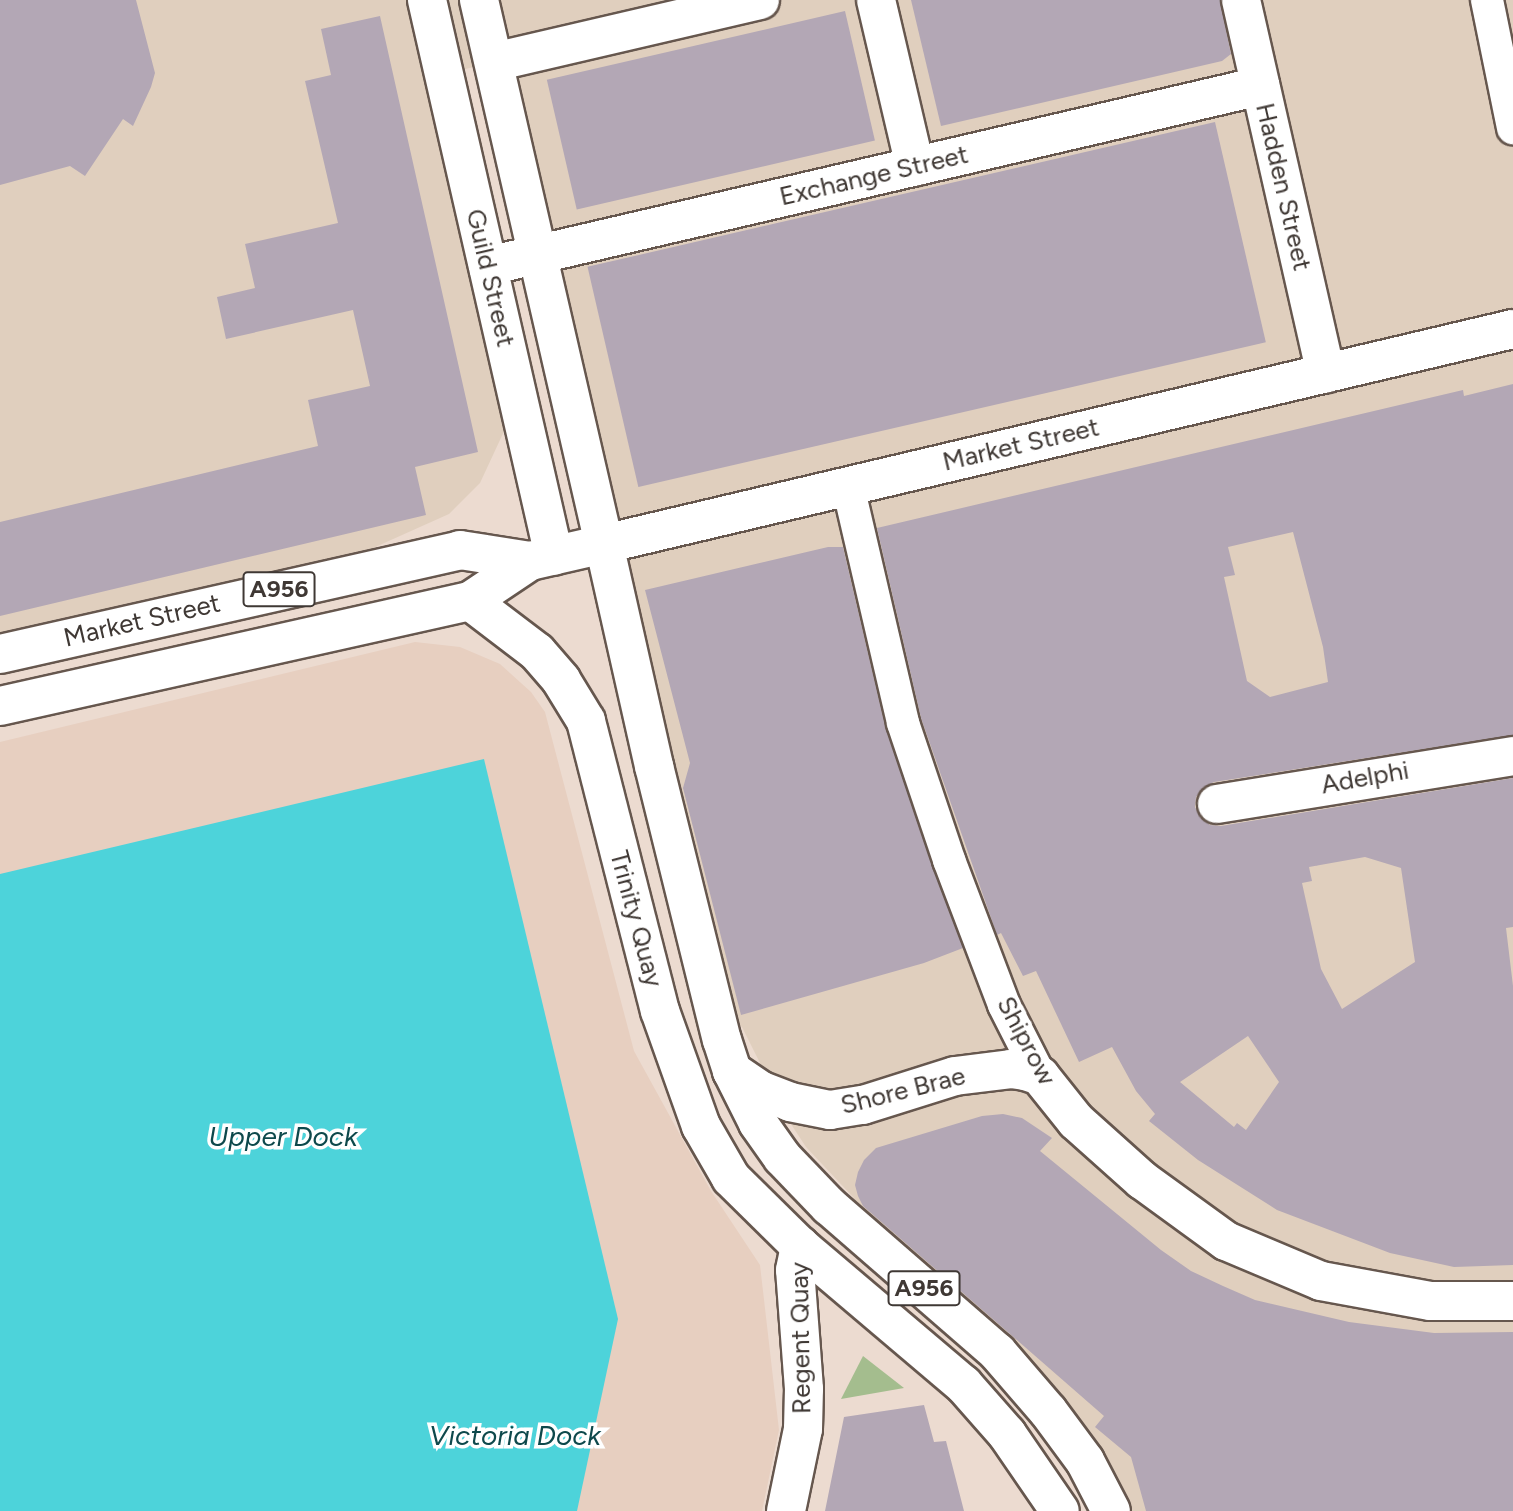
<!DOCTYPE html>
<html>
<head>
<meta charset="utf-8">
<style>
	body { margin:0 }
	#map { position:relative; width:1513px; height:1511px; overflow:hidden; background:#ecdbd0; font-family:Figtree,sans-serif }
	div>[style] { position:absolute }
	.commercial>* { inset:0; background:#e0cfbe }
	.built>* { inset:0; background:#e7cfc0 }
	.green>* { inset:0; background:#a4bd8e }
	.water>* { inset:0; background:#4dd3da }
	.building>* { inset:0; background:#b3a7b5; transform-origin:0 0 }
	.roads { filter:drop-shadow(2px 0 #66574e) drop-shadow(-2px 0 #66574e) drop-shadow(0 2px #66574e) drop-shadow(0 -2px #66574e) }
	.pedestrian>* { height:32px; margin:-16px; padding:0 16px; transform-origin:16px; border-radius:16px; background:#fff }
	.minor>* { height:38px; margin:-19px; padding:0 19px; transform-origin:19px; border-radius:19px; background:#fff }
	.tertiary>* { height:38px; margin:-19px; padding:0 19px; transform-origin:19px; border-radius:19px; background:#fff }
	.primary>* { height:38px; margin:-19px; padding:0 19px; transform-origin:19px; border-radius:19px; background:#fff }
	span { translate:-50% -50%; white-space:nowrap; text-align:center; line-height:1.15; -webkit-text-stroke:7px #fff; paint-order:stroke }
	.shield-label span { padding:2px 5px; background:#fff; border:2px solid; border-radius:5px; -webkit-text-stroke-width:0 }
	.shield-label { font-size:24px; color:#3f3834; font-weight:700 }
	.street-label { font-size:26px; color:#3f3834 }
	.water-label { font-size:28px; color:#0e494c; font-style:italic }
</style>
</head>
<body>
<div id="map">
	<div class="commercial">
		<div style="clip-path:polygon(0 0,1513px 0,1513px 1511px,1111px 1511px,894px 1262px,853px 1197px,806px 1147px,789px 1121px,742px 1027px,729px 1018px,494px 62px,429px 78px,506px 427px,480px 483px,449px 514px,286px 587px,0 654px)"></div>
	</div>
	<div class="built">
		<div style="clip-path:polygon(415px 642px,460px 647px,500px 664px,531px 692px,545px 712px,634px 1051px,711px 1191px,760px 1265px,779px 1430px,762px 1511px,0 1511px,0 742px)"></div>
	</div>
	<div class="green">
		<div style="clip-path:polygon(863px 1356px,904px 1388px,841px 1399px)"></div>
	</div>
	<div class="water">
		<div style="clip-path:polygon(484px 759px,618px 1319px,577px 1511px,0 1511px,0 874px)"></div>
	</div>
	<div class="building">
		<div style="clip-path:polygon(0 0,136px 0,155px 73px,151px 87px,133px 126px,123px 119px,85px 176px,70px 166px,0 185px)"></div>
		<div style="clip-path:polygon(911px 0,1220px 0,1231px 54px,1222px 61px,941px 126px)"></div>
		<div style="left:845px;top:11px;width:133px;height:306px;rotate:77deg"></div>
		<div style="clip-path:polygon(380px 16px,478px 452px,415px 467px,426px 515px,0 616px,0 522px,318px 446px,308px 400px,370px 386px,353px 310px,226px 339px,217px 297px,255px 288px,245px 244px,338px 223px,305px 81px,331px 75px,321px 29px)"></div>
		<div style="left:1215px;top:122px;width:226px;height:644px;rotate:77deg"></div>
		<div style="clip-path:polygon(evenodd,1513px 384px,1513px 735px,1214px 782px,1203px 788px,1196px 797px,1195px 807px,1201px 818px,1210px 825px,1221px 826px,1513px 778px,1513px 927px,1506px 928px,1513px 986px,1513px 1265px,1454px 1267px,1390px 1253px,1277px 1210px,1198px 1160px,1149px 1121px,1155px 1114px,1136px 1091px,1112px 1047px,1079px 1062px,1036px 971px,1023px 976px,1001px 933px,997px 935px,921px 718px,877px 528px,1463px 390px,1464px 396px,1513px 384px,1293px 532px,1323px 647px,1328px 682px,1270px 697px,1247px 681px,1224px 577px,1235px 575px,1228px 547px,1293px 532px,1513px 384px,1365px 857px,1401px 868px,1415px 962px,1342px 1009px,1321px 969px,1302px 883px,1312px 881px,1309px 867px,1365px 857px,1513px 384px,1248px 1036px,1279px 1082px,1246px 1130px,1237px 1123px,1234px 1127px,1180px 1082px,1248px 1036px)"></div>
		<div style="clip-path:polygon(828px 547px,843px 547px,886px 729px,963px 948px,924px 963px,741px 1015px,683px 788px,690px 763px,645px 590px)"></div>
		<div style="clip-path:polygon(1003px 1114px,1022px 1118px,1052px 1138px,1040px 1151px,1161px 1250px,1191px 1271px,1223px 1286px,1255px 1300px,1349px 1322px,1434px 1333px,1513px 1332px,1513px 1511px,1146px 1511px,1131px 1457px,1095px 1427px,1104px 1416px,863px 1206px,858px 1196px,855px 1185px,858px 1172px,864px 1160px,876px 1148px,982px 1116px)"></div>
		<div style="clip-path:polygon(924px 1405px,934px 1442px,946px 1441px,964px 1511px,825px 1511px,844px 1417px)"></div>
	</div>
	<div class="roads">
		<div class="pedestrian">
			<div style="left:1487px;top:0;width:131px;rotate:78.5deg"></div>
			<div style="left:848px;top:486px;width:243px;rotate:76.9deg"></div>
			<div style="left:903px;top:723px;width:145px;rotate:71.4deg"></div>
			<div style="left:949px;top:860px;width:155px;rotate:69.2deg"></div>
			<div style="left:1004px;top:1005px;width:80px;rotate:63.1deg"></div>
		</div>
		<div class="minor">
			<div style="left:876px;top:0;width:171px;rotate:76.8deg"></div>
			<div style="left:1241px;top:0;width:383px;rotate:77.2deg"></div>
			<div style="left:494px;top:62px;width:273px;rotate:-13.1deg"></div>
			<div style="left:488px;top:266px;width:793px;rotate:-13.12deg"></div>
			<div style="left:1217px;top:804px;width:300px;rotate:-9.2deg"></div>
			<div style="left:732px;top:1071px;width:36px;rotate:34deg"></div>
			<div style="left:762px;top:1091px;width:30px;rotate:21deg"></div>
			<div style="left:790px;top:1102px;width:41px;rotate:11.3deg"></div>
			<div style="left:830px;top:1110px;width:33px;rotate:-9deg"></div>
			<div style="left:863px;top:1105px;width:96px;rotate:-17.5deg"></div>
			<div style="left:955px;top:1076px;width:56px;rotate:-7.1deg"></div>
			<div style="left:1011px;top:1069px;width:14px;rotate:8deg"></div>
			<div style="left:1025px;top:1071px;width:16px;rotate:18deg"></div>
			<div style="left:1040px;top:1076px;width:58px;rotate:51.3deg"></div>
			<div style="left:1076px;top:1121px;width:89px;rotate:41.8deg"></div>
			<div style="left:1142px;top:1180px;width:104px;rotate:36deg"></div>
			<div style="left:1226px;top:1241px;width:103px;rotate:22.8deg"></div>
			<div style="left:1321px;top:1281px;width:111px;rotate:10.4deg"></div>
			<div style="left:1430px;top:1301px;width:83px"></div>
		</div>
		<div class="tertiary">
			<div style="left:427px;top:0;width:570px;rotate:77.13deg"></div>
			<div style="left:479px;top:0;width:558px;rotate:77.06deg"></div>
			<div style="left:604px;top:544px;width:934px;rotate:-13.31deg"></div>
			<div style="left:786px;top:1511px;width:84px;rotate:-78.3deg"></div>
			<div style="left:803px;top:1429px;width:40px;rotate:-88.6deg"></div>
			<div style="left:804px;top:1389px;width:119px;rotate:-94.3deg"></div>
			<div style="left:795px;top:1270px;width:25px;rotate:-78deg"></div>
		</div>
		<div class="primary">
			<div style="left:470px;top:601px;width:84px;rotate:37.3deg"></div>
			<div style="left:537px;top:652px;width:37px;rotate:49deg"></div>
			<div style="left:561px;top:680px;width:48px;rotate:58.6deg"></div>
			<div style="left:586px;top:721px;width:299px;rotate:75.7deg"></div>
			<div style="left:660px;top:1011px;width:122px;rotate:70.4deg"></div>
			<div style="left:701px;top:1126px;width:60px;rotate:60deg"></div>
			<div style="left:731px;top:1178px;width:97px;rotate:44.6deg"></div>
			<div style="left:800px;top:1246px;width:214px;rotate:40.3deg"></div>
			<div style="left:963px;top:1384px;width:67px;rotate:48.7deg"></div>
			<div style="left:1007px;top:1434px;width:93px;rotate:55.5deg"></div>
			<div style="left:0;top:654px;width:472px;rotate:-12.7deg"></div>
			<div style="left:460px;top:550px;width:71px;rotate:8.9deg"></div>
			<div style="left:0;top:706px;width:482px;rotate:-12.6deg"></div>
			<div style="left:470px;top:601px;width:72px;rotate:-33.7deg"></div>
			<div style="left:530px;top:561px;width:76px;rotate:-12.9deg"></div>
			<div style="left:604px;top:544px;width:228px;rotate:77.3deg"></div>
			<div style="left:654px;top:766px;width:282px;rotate:76.1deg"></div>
			<div style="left:722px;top:1040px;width:33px;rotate:72deg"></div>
			<div style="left:732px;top:1071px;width:58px;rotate:63.4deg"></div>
			<div style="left:758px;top:1123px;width:42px;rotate:54.8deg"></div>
			<div style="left:782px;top:1157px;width:68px;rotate:46.2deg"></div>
			<div style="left:829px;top:1206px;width:223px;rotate:41deg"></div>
			<div style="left:997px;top:1352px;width:78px;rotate:49.2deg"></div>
			<div style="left:1048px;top:1411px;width:62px;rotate:53.5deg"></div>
			<div style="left:1085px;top:1461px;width:56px;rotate:62.5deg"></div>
		</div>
	</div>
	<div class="shield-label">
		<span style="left:279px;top:589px">A956</span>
		<span style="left:924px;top:1288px">A956</span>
	</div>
	<div class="street-label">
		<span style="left:874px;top:176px;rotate:-13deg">Exchange Street</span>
		<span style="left:1283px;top:187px;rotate:77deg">Hadden Street</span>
		<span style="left:490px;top:278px;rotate:77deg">Guild Street</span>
		<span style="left:1021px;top:445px;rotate:-13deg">Market Street</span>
		<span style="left:142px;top:621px;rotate:-13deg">Market Street</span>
		<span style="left:1365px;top:778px;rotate:-10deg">Adelphi</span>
		<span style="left:636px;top:919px;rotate:75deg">Trinity Quay</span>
		<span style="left:1026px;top:1041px;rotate:62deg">Shiprow</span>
		<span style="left:903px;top:1091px;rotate:-14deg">Shore Brae</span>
		<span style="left:801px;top:1338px;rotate:-91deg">Regent Quay</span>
	</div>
	<div class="water-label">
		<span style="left:283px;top:1136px">Upper Dock</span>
		<span style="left:515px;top:1435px">Victoria Dock</span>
	</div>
</div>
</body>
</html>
